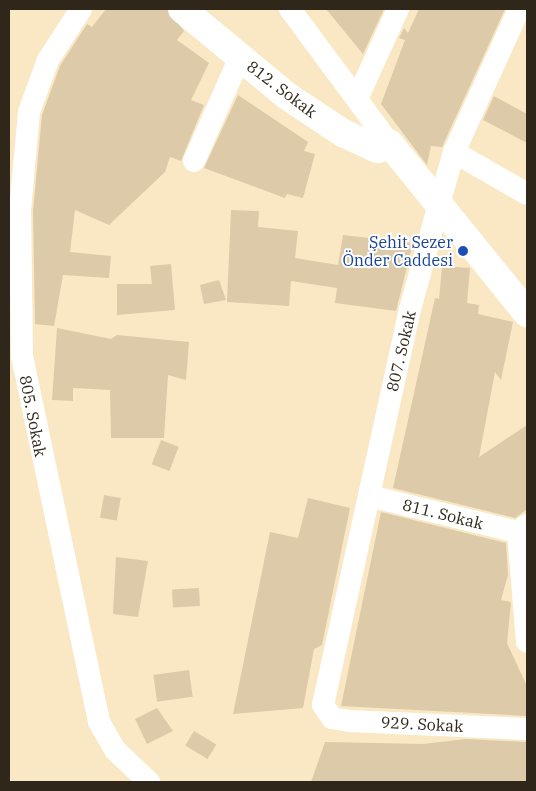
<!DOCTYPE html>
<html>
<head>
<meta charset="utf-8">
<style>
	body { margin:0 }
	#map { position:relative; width:536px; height:791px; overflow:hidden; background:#fae8c5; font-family:"IBM Plex Serif",serif }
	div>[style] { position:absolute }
	.building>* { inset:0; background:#dccaa8; transform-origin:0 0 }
	.minor>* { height:22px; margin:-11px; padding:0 11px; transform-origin:11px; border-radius:11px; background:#fff }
	.tertiary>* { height:28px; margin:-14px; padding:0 14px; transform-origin:14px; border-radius:14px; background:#fff }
	.dots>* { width:14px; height:14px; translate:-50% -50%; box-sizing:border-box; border:2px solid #fff; border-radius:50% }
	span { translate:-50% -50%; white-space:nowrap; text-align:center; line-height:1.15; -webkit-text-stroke:4px #fff; paint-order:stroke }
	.street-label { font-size:16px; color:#2f281a }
	.transit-label { font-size:16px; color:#164399 }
	.right { translate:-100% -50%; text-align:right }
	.frame { position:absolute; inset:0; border:10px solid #2f281a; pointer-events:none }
</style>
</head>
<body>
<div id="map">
	<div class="building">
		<div style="clip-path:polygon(106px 9px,167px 9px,184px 31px,177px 40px,209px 63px,191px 100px,204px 105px,181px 161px,170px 157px,165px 172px,109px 225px,75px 210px,70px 252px,111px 256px,109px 278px,63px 275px,54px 326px,35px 324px,33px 211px,42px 115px,60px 66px,87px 24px,92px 27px)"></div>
		<div style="clip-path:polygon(326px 9px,384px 9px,363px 54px)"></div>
		<div style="clip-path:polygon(419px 9px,505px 9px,442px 147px,431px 146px,427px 165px,381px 104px,405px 40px,399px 38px,404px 28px,408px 33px)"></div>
		<div style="clip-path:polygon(238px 95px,308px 142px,304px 151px,315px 154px,303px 198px,287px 194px,285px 198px,204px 168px)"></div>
		<div style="clip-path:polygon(494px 96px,527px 114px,527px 143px,483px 120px)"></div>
		<div style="clip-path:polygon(231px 210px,259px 211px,258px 227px,298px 231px,295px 258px,338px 265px,343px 235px,413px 243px,396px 311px,335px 303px,337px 288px,291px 281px,289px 306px,227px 302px)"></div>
		<div style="clip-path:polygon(171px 264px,175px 310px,117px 315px,117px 284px,152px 284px,150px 266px)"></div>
		<div style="clip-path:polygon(442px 266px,470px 268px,467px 303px,479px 305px,478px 314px,513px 322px,501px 380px,495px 372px,479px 457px,527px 425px,527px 509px,515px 518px,393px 488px,435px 298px,439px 299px)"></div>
		<div style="clip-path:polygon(219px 280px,226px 300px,204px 304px,200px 285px)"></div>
		<div style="clip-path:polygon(57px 328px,111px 339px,117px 335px,189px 342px,186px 380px,168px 375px,164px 438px,111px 438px,110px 390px,73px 388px,73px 401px,52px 400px)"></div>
		<div style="left:161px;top:440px;width:19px;height:26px;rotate:21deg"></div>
		<div style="left:104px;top:495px;width:17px;height:23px;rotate:10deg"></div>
		<div style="clip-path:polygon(308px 498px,350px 508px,322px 645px,314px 649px,303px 708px,233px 714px,270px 532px,298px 538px)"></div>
		<div style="clip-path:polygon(381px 512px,506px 543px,508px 575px,501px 600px,511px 602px,507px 643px,527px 686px,527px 716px,341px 706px)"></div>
		<div style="clip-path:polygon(116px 557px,148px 561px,138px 617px,113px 614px)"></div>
		<div style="left:199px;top:588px;width:18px;height:27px;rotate:87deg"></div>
		<div style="left:189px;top:670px;width:27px;height:36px;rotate:82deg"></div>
		<div style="clip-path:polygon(157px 708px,173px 731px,147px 744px,135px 719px)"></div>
		<div style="left:194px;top:731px;width:26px;height:17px;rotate:31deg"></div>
		<div style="clip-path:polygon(466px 739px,527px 742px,527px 782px,311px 782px,325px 742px,423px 744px)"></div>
	</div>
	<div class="minor">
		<div style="left:81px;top:9px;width:61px;rotate:122.9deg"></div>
		<div style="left:48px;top:60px;width:55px;rotate:110.1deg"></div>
		<div style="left:29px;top:112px;width:98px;rotate:95.2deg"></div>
		<div style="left:20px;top:210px;width:146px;rotate:89.2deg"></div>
		<div style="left:22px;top:356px;width:374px;rotate:78.1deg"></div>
		<div style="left:99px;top:722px;width:32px;rotate:60deg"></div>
		<div style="left:115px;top:750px;width:47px;rotate:43.3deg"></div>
		<div style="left:290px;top:9px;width:168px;rotate:53.5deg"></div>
		<div style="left:519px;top:9px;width:157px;rotate:114.4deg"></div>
		<div style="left:454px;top:152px;width:54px;rotate:106.1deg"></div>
		<div style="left:439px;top:204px;width:109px;rotate:105.4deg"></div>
		<div style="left:410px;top:309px;width:405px;rotate:102.4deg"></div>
		<div style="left:323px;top:705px;width:16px;rotate:55deg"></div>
		<div style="left:332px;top:718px;width:17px;rotate:10deg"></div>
		<div style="left:349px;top:721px;width:178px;rotate:2.6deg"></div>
		<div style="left:357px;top:99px;width:99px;rotate:-65.5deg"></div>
		<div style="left:454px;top:152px;width:84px;rotate:29.9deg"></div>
		<div style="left:194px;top:161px;width:114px;rotate:-66.1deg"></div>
		<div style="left:369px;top:496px;width:153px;rotate:13.6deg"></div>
		<div style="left:527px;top:525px;width:11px;rotate:142deg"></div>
		<div style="left:518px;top:532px;width:110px;rotate:85.3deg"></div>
	</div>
	<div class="tertiary">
		<div style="left:182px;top:9px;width:136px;rotate:39.6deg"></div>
		<div style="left:287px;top:96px;width:67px;rotate:33.5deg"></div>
		<div style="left:343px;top:133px;width:38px;rotate:25deg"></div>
		<div style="left:378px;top:149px;width:13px;rotate:-23deg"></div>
		<div style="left:390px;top:144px;width:218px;rotate:51deg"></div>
	</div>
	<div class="dots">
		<div style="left:463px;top:251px;background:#1a4fb4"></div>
	</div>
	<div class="street-label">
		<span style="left:282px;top:89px;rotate:37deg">812. Sokak</span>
		<span style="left:401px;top:351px;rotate:-77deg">807. Sokak</span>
		<span style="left:33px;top:416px;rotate:79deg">805. Sokak</span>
		<span style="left:443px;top:514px;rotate:14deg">811. Sokak</span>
		<span style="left:422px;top:724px;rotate:3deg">929. Sokak</span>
	</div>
	<div class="transit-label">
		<span class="right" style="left:453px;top:251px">Şehit Sezer<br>Önder Caddesi</span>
	</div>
	<div class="frame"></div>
</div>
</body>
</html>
